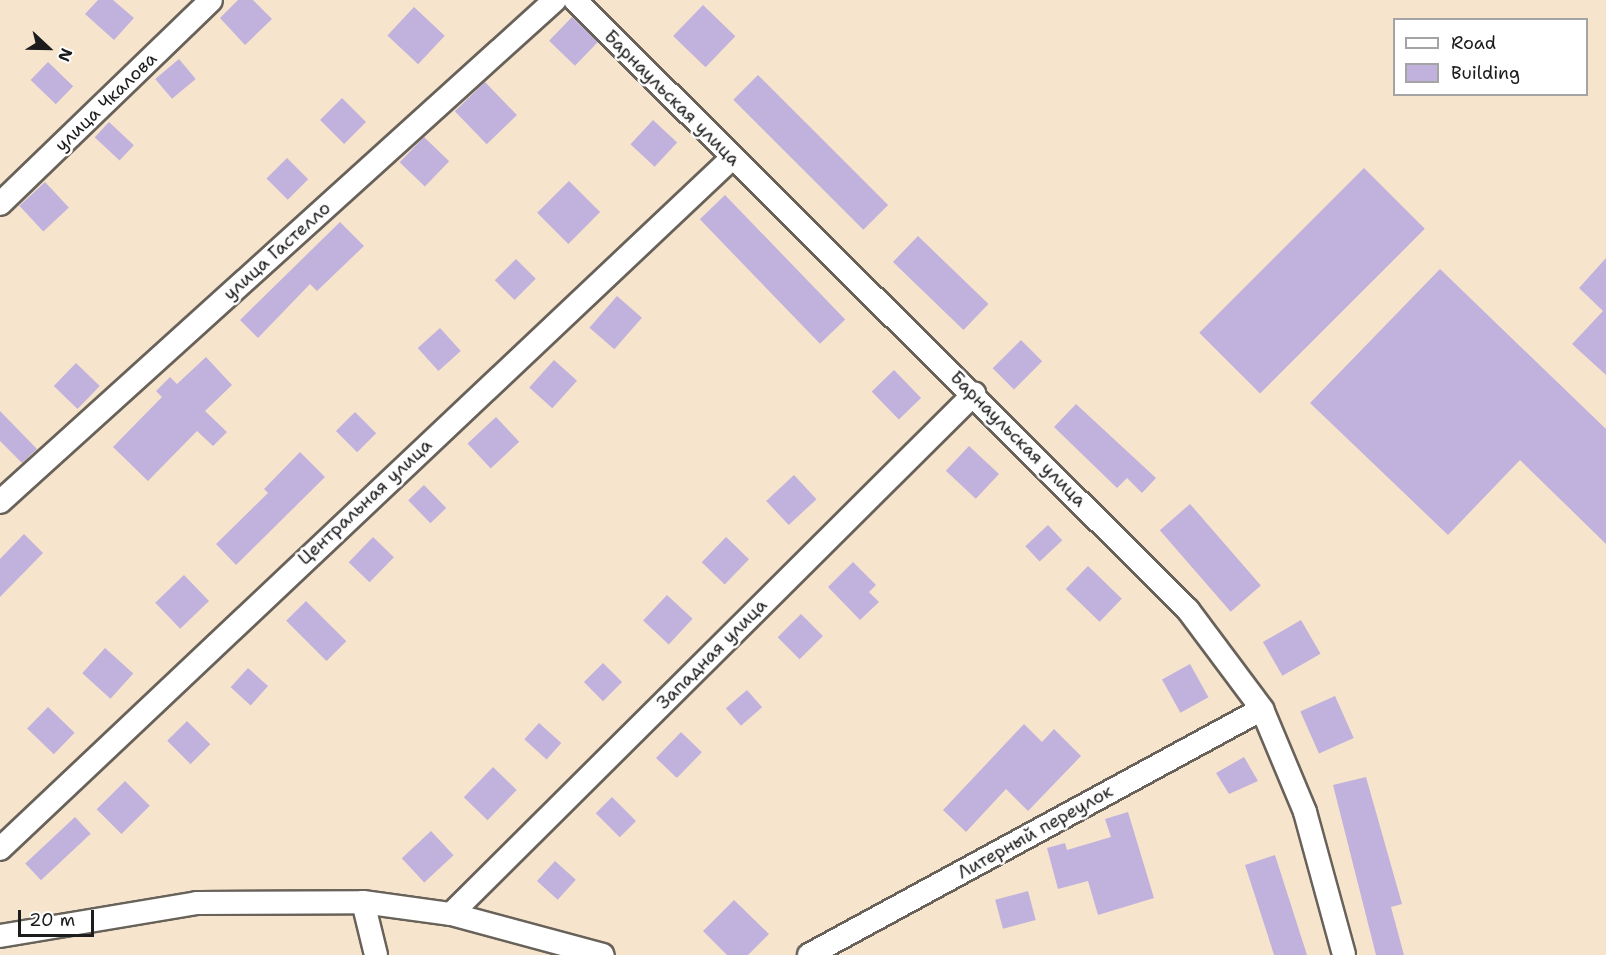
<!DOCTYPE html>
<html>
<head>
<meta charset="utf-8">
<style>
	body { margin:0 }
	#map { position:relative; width:1606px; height:955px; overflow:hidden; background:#f6e4cd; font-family:"Shantell Sans",sans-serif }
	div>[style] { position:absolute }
	.building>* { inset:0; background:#c1b2dd; transform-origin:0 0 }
	.roads { filter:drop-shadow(2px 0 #68625a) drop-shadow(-2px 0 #68625a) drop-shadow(0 2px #68625a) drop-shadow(0 -2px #68625a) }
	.minor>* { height:22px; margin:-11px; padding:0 11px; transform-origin:11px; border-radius:11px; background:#fff }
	span { translate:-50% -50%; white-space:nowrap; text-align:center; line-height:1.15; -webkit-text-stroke:5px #fff; paint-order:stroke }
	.street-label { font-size:18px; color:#1c1c1c }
	.legend { position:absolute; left:1393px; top:18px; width:195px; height:78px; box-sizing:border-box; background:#fff; border:2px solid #a4a4a4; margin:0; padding:8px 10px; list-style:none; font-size:18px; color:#1c1c1c }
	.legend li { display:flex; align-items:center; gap:12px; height:30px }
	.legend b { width:30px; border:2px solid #a4a4a4 }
	.north { position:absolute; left:18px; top:18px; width:60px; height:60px; -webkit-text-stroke:4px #fff; paint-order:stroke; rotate:112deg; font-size:16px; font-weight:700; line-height:24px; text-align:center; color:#1c1c1c }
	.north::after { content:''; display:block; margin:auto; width:21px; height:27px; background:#1c1c1c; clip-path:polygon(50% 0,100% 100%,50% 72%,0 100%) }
	.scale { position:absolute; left:18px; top:910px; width:76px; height:27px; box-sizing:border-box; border:3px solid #1c1c1c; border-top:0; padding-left:8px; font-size:18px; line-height:21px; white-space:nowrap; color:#1c1c1c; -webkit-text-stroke:4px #fff; paint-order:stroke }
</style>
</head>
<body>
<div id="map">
	<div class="building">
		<div style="clip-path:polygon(98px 0,113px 0,134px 18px,114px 40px,85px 14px)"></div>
		<div style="clip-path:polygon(238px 0,253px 0,272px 19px,245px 45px,220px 18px)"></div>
		<div style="left:703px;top:5px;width:45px;height:43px;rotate:44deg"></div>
		<div style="left:414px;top:7px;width:42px;height:39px;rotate:43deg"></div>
		<div style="left:572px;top:17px;width:36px;height:33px;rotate:44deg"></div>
		<div style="left:179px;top:59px;width:26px;height:31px;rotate:50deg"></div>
		<div style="left:48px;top:62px;width:35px;height:25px;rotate:44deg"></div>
		<div style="left:758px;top:75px;width:184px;height:35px;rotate:45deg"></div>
		<div style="left:485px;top:82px;width:46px;height:42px;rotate:46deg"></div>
		<div style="left:342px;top:98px;width:34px;height:31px;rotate:45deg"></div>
		<div style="left:653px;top:120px;width:33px;height:33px;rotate:43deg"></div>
		<div style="left:109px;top:122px;width:34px;height:21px;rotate:43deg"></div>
		<div style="left:424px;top:137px;width:35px;height:35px;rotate:44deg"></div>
		<div style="left:287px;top:158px;width:30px;height:29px;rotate:45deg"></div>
		<div style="left:1364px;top:168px;width:86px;height:233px;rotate:45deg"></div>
		<div style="left:569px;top:181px;width:44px;height:45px;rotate:45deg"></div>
		<div style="left:45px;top:182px;width:35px;height:35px;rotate:47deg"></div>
		<div style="left:725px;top:195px;width:173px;height:35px;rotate:46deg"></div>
		<div style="clip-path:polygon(340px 222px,364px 246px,317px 291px,310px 284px,258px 338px,240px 320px)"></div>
		<div style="left:918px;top:236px;width:98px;height:36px;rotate:44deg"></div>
		<div style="clip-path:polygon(1606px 258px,1606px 375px,1572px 344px,1603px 311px,1579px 288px)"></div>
		<div style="left:516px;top:259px;width:28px;height:30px;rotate:45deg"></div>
		<div style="clip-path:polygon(1440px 269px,1606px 429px,1606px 544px,1520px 460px,1448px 535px,1310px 403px)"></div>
		<div style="left:617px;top:296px;width:33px;height:42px;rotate:41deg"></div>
		<div style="left:440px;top:328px;width:31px;height:30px;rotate:48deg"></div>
		<div style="left:1021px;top:340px;width:30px;height:40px;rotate:45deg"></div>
		<div style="clip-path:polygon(206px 357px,232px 385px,205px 411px,227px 432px,213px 446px,197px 431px,148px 481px,113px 447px,162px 397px,156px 391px,170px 377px,177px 384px)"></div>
		<div style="left:554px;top:360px;width:31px;height:37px;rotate:42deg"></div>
		<div style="left:76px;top:363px;width:33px;height:32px;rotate:44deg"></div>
		<div style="left:894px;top:370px;width:39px;height:31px;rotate:46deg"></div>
		<div style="clip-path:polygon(1076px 404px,1156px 478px,1142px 493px,1127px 478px,1117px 488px,1054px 427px)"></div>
		<div style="clip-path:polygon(0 411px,37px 449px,22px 463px,0 441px)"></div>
		<div style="left:355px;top:412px;width:30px;height:27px;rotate:45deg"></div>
		<div style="left:496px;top:417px;width:34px;height:39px;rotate:47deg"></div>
		<div style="left:969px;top:446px;width:41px;height:34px;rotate:43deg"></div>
		<div style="clip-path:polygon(300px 452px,325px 477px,236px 565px,216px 544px,268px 493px,264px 489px)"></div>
		<div style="left:794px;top:475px;width:33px;height:38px;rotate:47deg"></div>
		<div style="left:424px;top:485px;width:32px;height:22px;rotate:46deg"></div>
		<div style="left:1190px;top:504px;width:108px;height:40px;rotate:49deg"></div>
		<div style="left:1048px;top:525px;width:21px;height:31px;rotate:47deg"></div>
		<div style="clip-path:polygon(24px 534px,43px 553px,0 597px,0 559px)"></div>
		<div style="left:373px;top:537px;width:29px;height:35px;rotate:44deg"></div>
		<div style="left:726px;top:537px;width:32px;height:35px;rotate:44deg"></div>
		<div style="clip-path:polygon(853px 562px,876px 585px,869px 592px,879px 602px,860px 620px,828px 587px)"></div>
		<div style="left:1088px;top:566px;width:47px;height:32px;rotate:44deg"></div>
		<div style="left:184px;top:575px;width:36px;height:40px;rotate:46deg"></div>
		<div style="left:667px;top:595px;width:35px;height:35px;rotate:43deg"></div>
		<div style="left:306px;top:601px;width:57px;height:28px;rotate:45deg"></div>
		<div style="left:801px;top:614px;width:31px;height:33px;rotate:45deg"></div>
		<div style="left:1301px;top:620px;width:39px;height:44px;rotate:60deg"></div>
		<div style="left:105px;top:648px;width:38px;height:34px;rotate:42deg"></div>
		<div style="left:603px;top:663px;width:27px;height:27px;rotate:45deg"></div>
		<div style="left:1190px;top:664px;width:38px;height:32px;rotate:61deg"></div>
		<div style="left:248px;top:668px;width:27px;height:26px;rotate:42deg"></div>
		<div style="left:747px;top:690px;width:23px;height:28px;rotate:49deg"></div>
		<div style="left:1335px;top:696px;width:46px;height:38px;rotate:66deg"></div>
		<div style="left:48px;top:707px;width:37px;height:30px;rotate:44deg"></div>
		<div style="left:187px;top:721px;width:33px;height:28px;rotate:45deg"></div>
		<div style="left:539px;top:723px;width:30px;height:22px;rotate:42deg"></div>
		<div style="clip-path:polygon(1024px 724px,1042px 742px,1054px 729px,1081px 756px,1028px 811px,1006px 789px,966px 832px,943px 810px)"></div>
		<div style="left:681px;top:732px;width:29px;height:36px;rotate:44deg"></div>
		<div style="clip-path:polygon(1244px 757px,1258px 781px,1229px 794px,1216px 773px)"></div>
		<div style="left:493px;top:767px;width:33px;height:42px;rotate:44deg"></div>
		<div style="clip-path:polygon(1366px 777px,1402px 904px,1391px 907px,1404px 955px,1376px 955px,1333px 785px)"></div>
		<div style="left:125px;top:781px;width:35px;height:40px;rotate:45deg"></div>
		<div style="left:612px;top:797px;width:34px;height:23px;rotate:45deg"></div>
		<div style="clip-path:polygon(1128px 812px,1154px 898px,1098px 915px,1088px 881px,1058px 889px,1047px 848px,1065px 843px,1067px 850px,1111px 837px,1105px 819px)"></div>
		<div style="left:75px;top:817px;width:23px;height:68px;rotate:47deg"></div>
		<div style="left:431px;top:831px;width:33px;height:40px;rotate:47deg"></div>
		<div style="clip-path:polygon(1275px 855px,1307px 955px,1274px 955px,1268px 936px,1245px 865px)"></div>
		<div style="left:555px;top:861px;width:28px;height:27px;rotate:42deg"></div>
		<div style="left:1028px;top:891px;width:30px;height:34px;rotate:75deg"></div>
		<div style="clip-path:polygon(734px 900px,769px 934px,748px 955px,727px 955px,703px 931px)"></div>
	</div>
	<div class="roads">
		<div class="minor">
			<div style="left:575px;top:0;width:865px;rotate:44.86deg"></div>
			<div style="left:1188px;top:610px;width:124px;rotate:53.2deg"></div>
			<div style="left:1262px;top:709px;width:112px;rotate:67.3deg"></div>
			<div style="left:1305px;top:812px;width:148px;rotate:74.7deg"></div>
			<div style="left:0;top:204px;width:293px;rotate:-44deg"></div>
			<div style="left:0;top:502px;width:748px;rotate:-42.13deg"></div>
			<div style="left:0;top:849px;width:1007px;rotate:-43.35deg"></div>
			<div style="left:363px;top:902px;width:55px;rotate:76.2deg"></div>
			<div style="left:451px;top:914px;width:738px;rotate:-44.84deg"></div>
			<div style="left:0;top:936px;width:200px;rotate:-9.5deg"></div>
			<div style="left:197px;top:903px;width:166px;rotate:-0.3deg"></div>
			<div style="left:363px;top:902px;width:89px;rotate:7.8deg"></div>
			<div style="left:451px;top:914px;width:157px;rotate:15.1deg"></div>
			<div style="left:809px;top:955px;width:515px;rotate:-28.5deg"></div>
		</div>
	</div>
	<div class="street-label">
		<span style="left:672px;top:98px;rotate:45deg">Барнаульская улица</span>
		<span style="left:106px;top:102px;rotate:-44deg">улица Чкалова</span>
		<span style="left:277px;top:251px;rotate:-42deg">улица Гастелло</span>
		<span style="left:1018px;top:439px;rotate:45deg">Барнаульская улица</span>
		<span style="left:365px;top:502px;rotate:-43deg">Центральная улица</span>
		<span style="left:712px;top:654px;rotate:-45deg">Западная улица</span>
		<span style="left:1035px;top:832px;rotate:-29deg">Литерный переулок</span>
	</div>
	<ul class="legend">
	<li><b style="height:8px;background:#fff"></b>Road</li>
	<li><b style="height:16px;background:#c1b2dd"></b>Building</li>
	</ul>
	<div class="north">N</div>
	<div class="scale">20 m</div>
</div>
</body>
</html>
